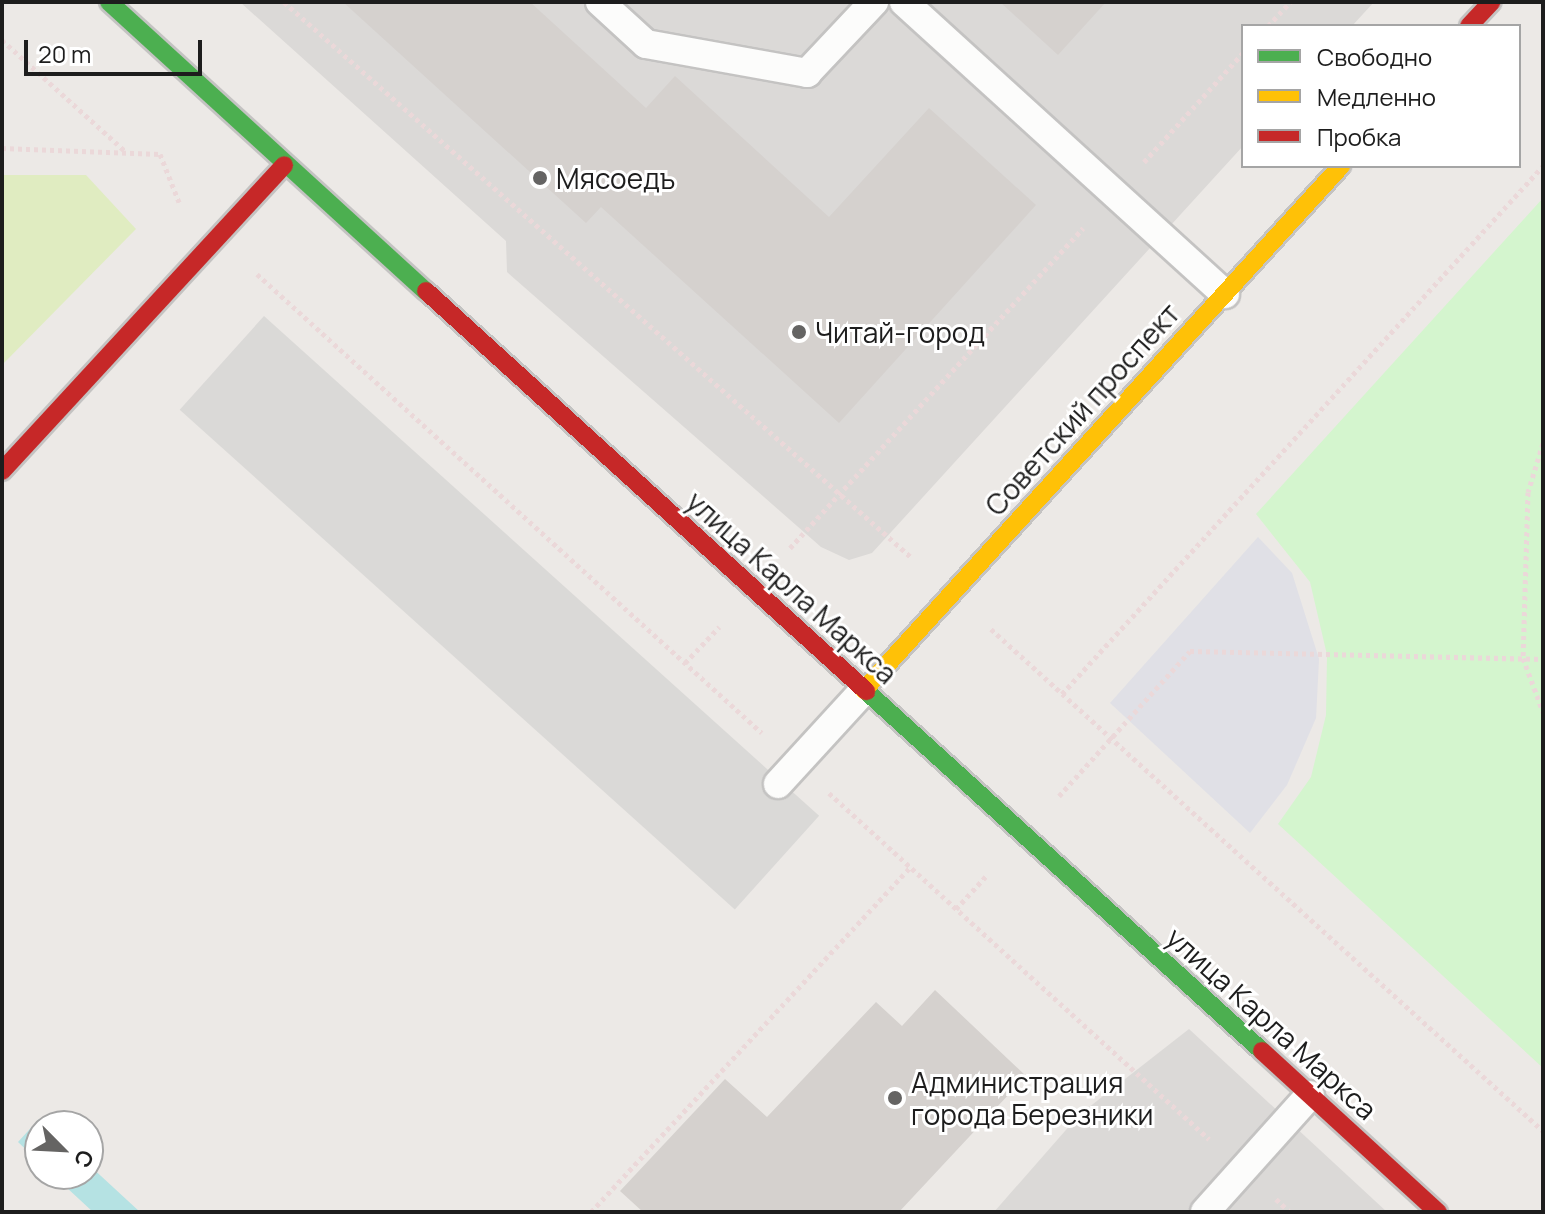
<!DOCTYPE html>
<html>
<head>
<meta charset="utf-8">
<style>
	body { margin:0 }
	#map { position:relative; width:1545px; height:1214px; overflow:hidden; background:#ece9e6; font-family:Manrope,sans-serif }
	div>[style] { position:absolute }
	.residential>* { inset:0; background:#dbd9d7 }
	.grass>* { inset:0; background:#e0ecc1 }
	.park>* { inset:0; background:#d4f5ce }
	.parking>* { inset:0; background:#dad9d7; transform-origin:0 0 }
	.plaza>* { inset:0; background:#e0e0e6 }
	.water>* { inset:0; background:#b5e2e3 }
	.building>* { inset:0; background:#d5d1ce }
	.path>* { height:5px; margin-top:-2.5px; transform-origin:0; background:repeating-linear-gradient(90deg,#ebd8d9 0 4px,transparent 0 8px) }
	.roads { filter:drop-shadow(2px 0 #c4c3c2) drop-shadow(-2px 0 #c4c3c2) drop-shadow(0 2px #c4c3c2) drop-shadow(0 -2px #c4c3c2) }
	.lane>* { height:28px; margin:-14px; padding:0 14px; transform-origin:14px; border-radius:14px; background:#fcfcfb }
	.fast>* { height:18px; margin:-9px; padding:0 9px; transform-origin:9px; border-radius:9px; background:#4caf50 }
	.slow>* { height:18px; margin:-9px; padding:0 9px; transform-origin:9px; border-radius:9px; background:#ffc107 }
	.jam>* { height:18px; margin:-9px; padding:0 9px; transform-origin:9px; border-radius:9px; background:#c62828 }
	.dots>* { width:22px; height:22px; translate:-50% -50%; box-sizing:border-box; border:4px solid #fff; border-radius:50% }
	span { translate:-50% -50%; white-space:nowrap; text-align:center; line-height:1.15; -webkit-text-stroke:6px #fff; paint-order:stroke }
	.poi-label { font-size:28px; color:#1d1d1d }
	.left { translate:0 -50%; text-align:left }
	.street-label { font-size:28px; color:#1d1d1d }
	.frame { position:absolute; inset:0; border:4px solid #1d1d1d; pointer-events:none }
	.legend { position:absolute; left:1241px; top:24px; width:280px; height:144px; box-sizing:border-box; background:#fff; border:2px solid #a5a5a5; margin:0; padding:10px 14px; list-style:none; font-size:24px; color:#1d1d1d }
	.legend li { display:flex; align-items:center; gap:16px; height:40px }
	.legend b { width:40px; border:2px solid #a5a5a5 }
	.north { position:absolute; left:24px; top:1110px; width:80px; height:80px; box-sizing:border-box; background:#fff; border:2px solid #a5a5a5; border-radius:50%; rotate:114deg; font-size:22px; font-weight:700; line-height:32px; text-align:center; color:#1d1d1d }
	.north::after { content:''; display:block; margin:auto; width:28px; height:36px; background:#656463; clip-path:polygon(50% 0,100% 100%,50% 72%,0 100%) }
	.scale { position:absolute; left:24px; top:40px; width:178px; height:36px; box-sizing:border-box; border:4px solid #1d1d1d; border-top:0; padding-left:10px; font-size:24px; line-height:28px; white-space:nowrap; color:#1d1d1d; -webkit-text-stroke:6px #fff; paint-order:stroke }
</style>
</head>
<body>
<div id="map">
	<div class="residential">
		<div style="clip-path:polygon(240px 2px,1374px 2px,1352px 26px,1243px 26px,1243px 146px,872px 553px,849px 560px,821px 547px,507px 272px,506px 241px)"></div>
		<div style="clip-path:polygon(1189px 1029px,1387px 1212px,994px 1212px,1079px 1115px)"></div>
	</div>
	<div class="grass">
		<div style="clip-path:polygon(2px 175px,86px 175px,136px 229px,2px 365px)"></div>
	</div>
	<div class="park">
		<div style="clip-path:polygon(1543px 198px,1543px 1068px,1278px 824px,1311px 777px,1326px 715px,1327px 655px,1310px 582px,1256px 514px)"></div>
	</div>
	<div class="parking">
		<div style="left:264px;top:316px;width:747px;height:126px;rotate:42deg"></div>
	</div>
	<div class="plaza">
		<div style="clip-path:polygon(1258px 537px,1292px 573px,1319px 659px,1316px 718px,1287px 785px,1250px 833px,1110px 703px)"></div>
	</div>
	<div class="water">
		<div style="clip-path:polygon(39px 1119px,47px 1126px,40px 1126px,40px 1163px,18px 1142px)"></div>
		<div style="clip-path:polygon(88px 1164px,140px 1212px,93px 1212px,52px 1174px,88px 1174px)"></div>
	</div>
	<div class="building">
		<div style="clip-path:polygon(343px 2px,530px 2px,646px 108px,675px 76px,829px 217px,929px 108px,1036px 205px,839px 423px,601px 207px,586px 223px)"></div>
		<div style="clip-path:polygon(1000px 2px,1106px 2px,1058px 55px)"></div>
		<div style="clip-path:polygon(935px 990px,1026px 1076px,899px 1212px,643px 1212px,620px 1191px,725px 1079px,767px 1117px,876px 1002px,902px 1026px)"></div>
	</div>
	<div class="path">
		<div style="left:284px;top:2px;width:839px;rotate:41.52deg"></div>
		<div style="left:1268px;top:26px;width:33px;rotate:-47deg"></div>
		<div style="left:2px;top:40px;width:167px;rotate:42.1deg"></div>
		<div style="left:2px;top:148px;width:158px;rotate:2.2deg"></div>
		<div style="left:160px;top:154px;width:52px;rotate:68.4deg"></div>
		<div style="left:1144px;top:162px;width:147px;rotate:-47.8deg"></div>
		<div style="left:257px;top:274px;width:682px;rotate:42.27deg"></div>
		<div style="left:1543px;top:443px;width:51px;rotate:107deg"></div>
		<div style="left:1528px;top:492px;width:166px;rotate:91.7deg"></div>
		<div style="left:1523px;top:658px;width:58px;rotate:69.7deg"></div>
		<div style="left:790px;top:548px;width:434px;rotate:-47.5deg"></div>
		<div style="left:991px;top:629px;width:746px;rotate:42.28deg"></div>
		<div style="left:685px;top:663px;width:50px;rotate:-46.6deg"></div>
		<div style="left:1062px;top:694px;width:714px;rotate:-47.67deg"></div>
		<div style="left:829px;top:793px;width:514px;rotate:42.32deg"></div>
		<div style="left:1059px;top:796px;width:195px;rotate:-47.9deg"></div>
		<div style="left:1190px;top:651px;width:353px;rotate:1.3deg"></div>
		<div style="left:956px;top:909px;width:47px;rotate:-47.6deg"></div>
		<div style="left:1276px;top:1199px;width:19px;rotate:43deg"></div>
		<div style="left:591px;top:1212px;width:470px;rotate:-47.2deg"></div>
	</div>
	<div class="roads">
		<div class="lane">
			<div style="left:600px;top:2px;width:62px;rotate:42.4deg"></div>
			<div style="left:646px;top:44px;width:164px;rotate:10.2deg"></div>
			<div style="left:807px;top:73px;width:98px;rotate:-46.7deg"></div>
			<div style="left:904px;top:2px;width:434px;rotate:42.3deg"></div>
			<div style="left:778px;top:784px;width:127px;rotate:-47.5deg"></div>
			<div style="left:1205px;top:1212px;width:157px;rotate:-48.1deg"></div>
		</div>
		<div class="fast">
			<div style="left:109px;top:2px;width:429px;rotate:42.4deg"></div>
			<div style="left:866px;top:691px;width:535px;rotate:42.27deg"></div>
		</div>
		<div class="slow">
			<div style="left:864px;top:690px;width:709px;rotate:-47.69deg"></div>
		</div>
		<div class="jam">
			<div style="left:1469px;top:26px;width:33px;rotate:-47deg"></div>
			<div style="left:426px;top:291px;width:595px;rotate:42.27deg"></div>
			<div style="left:2px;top:471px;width:416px;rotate:-47.3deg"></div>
			<div style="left:1262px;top:1051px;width:239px;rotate:42.5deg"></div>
		</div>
	</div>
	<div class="dots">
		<div style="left:540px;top:178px;background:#656463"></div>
		<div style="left:799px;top:332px;background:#656463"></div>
		<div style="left:895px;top:1098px;background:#656463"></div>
	</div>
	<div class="poi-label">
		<span class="left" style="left:556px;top:178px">Мясоедъ</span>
		<span class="left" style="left:815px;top:332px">Читай-город</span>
		<span class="left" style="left:911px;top:1098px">Администрация<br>города Березники</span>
	</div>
	<div class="street-label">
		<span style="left:1082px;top:409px;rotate:-48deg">Советский проспект</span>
		<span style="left:792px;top:587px;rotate:42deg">улица Карла Маркса</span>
		<span style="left:1272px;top:1023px;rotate:42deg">улица Карла Маркса</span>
	</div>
	<div class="frame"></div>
	<ul class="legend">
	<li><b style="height:10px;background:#4caf50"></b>Свободно</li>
	<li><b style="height:10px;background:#ffc107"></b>Медленно</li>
	<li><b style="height:10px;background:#c62828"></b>Пробка</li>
	</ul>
	<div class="north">С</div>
	<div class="scale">20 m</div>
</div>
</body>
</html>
